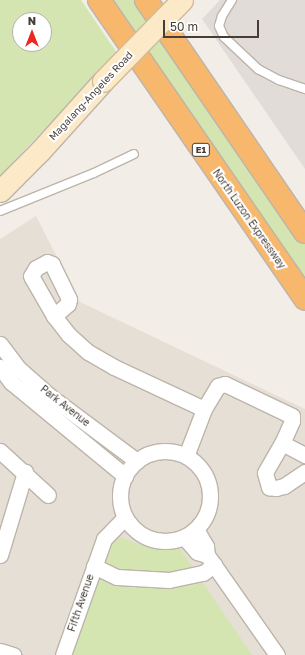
<!DOCTYPE html>
<html>
<head>
<meta charset="utf-8">
<style>
	body { margin:0 }
	#map { position:relative; width:305px; height:655px; overflow:hidden; background:#f2ede7; font-family:"Golos Text",sans-serif }
	div>[style] { position:absolute }
	.residential>* { inset:0; background:#e6dfd5 }
	.industrial>* { inset:0; background:#e2dcd8 }
	.green>* { inset:0; background:#d4e5b1 }
	.roads { filter:drop-shadow(1px 0 #bdb4aa) drop-shadow(-1px 0 #bdb4aa) drop-shadow(0 1px #bdb4aa) drop-shadow(0 -1px #bdb4aa) }
	.service>* { height:8px; margin:-4px; padding:0 4px; transform-origin:4px; border-radius:4px; background:#fff }
	.minor>* { height:15px; margin:-7.5px; padding:0 7.5px; transform-origin:7.5px; border-radius:7.5px; background:#fff }
	.minor>.ring { margin:-7.5px; padding:0; box-sizing:content-box; background:none; border:15px solid #fff; border-radius:50% }
	.secondary>* { height:21px; margin:-10.5px; padding:0 10.5px; transform-origin:10.5px; border-radius:10.5px; background:#fce9c7 }
	.motorway>* { height:22px; margin:-11px; padding:0 11px; transform-origin:11px; border-radius:11px; background:#f7b86d }
	.bridges { filter:drop-shadow(1px 0 #d0bb98) drop-shadow(-1px 0 #d0bb98) drop-shadow(0 1px #d0bb98) drop-shadow(0 -1px #d0bb98) }
	.secondary-bridge>* { height:21px; margin:-10.5px; padding:0 10.5px; transform-origin:10.5px; border-radius:10.5px; background:#fce9c7 }
	span { translate:-50% -50%; white-space:nowrap; text-align:center; line-height:1.15; -webkit-text-stroke:4px #fff; paint-order:stroke }
	.shield-label span { padding:1px 3px; background:#fff; border:1px solid; border-radius:3px; -webkit-text-stroke-width:0 }
	.shield-label { font-size:9px; color:#453d36; font-weight:700 }
	.street-label { font-size:10px; color:#453d36 }
	.north { position:absolute; left:12px; top:12px; width:40px; height:40px; box-sizing:border-box; background:#fff; border:1px solid #b5b1af; border-radius:50%; rotate:0deg; font-size:11px; font-weight:700; line-height:16px; text-align:center; color:#453d36 }
	.north::after { content:''; display:block; margin:auto; width:14px; height:18px; background:#ef2721; clip-path:polygon(50% 0,100% 100%,50% 72%,0 100%) }
	.scale { position:absolute; left:163px; top:20px; width:96px; height:18px; box-sizing:border-box; border:2px solid #453d36; border-top:0; padding-left:5px; font-size:12px; line-height:14px; white-space:nowrap; color:#453d36; -webkit-text-stroke:3px #fff; paint-order:stroke }
</style>
</head>
<body>
<div id="map">
	<div class="residential">
		<div style="clip-path:polygon(36px 216px,80px 302px,305px 409px,305px 655px,0 655px,0 239px)"></div>
	</div>
	<div class="industrial">
		<div style="clip-path:polygon(220px 0,305px 0,305px 169px,202px 19px)"></div>
	</div>
	<div class="green">
		<div style="clip-path:polygon(evenodd,0 0,81px 0,117px 53px,0 176px,0 0,20px 20px,44px 20px,44px 44px,20px 44px,20px 20px)"></div>
		<div style="clip-path:polygon(109px 0,135px 0,148px 19px,132px 36px)"></div>
		<div style="clip-path:polygon(160px 36px,305px 242px,305px 286px,144px 55px)"></div>
		<div style="clip-path:polygon(121px 537px,141px 545px,171px 542px,180px 549px,252px 655px,69px 655px,103px 552px)"></div>
	</div>
	<div class="roads">
		<div class="service">
			<div style="left:232px;top:0;width:19px;rotate:122deg"></div>
			<div style="left:222px;top:16px;width:10px;rotate:107deg"></div>
			<div style="left:219px;top:26px;width:12px;rotate:66deg"></div>
			<div style="left:224px;top:37px;width:47px;rotate:43.3deg"></div>
			<div style="left:258px;top:69px;width:24px;rotate:28deg"></div>
			<div style="left:279px;top:80px;width:28px;rotate:19deg"></div>
			<div style="left:0;top:211px;width:101px;rotate:-22deg"></div>
			<div style="left:94px;top:173px;width:44px;rotate:-25.4deg"></div>
		</div>
		<div class="minor">
			<div style="left:54px;top:316px;width:18px;rotate:-41deg"></div>
			<div style="left:68px;top:304px;width:5px;rotate:-79deg"></div>
			<div style="left:69px;top:299px;width:39px;rotate:-116deg"></div>
			<div style="left:52px;top:264px;width:5px;rotate:-158deg"></div>
			<div style="left:47px;top:262px;width:13px;rotate:151deg"></div>
			<div style="left:36px;top:268px;width:9px;rotate:122deg"></div>
			<div style="left:31px;top:276px;width:46px;rotate:60.1deg"></div>
			<div style="left:54px;top:316px;width:24px;rotate:52deg"></div>
			<div style="left:69px;top:335px;width:25px;rotate:42deg"></div>
			<div style="left:88px;top:352px;width:30px;rotate:30deg"></div>
			<div style="left:114px;top:367px;width:99px;rotate:25deg"></div>
			<div style="left:0;top:344px;width:31px;rotate:53deg"></div>
			<div style="left:19px;top:369px;width:43px;rotate:41.2deg"></div>
			<div style="left:51px;top:397px;width:107px;rotate:36.7deg"></div>
			<div style="left:0;top:367px;width:19px;rotate:54deg"></div>
			<div style="left:11px;top:382px;width:148px;rotate:39.5deg"></div>
			<div style="left:282px;top:443px;width:26px;rotate:28deg"></div>
			<div style="left:0;top:451px;width:65px;rotate:42.5deg"></div>
			<div class="ring" style="left:120px;top:451px;width:75px;height:75px"></div>
			<div style="left:186px;top:456px;width:50px;rotate:-69deg"></div>
			<div style="left:204px;top:409px;width:27px;rotate:-59deg"></div>
			<div style="left:218px;top:386px;width:7px;rotate:-16deg"></div>
			<div style="left:225px;top:384px;width:74px;rotate:25.5deg"></div>
			<div style="left:292px;top:416px;width:5px;rotate:90deg"></div>
			<div style="left:292px;top:421px;width:24px;rotate:114deg"></div>
			<div style="left:282px;top:443px;width:34px;rotate:120deg"></div>
			<div style="left:265px;top:473px;width:15px;rotate:74deg"></div>
			<div style="left:269px;top:487px;width:7px;rotate:8deg"></div>
			<div style="left:276px;top:488px;width:8px;rotate:-14deg"></div>
			<div style="left:284px;top:486px;width:25px;rotate:-34deg"></div>
			<div style="left:196px;top:529px;width:20px;rotate:60deg"></div>
			<div style="left:206px;top:546px;width:9px;rotate:84deg"></div>
			<div style="left:207px;top:555px;width:122px;rotate:55deg"></div>
			<div style="left:184px;top:537px;width:20px;rotate:49deg"></div>
			<div style="left:197px;top:552px;width:10px;rotate:17deg"></div>
			<div style="left:0;top:555px;width:87px;rotate:-73.2deg"></div>
			<div style="left:94px;top:566px;width:25px;rotate:26deg"></div>
			<div style="left:117px;top:577px;width:52px;rotate:3.3deg"></div>
			<div style="left:169px;top:580px;width:35px;rotate:-12deg"></div>
			<div style="left:203px;top:573px;width:14px;rotate:-36deg"></div>
			<div style="left:0;top:651px;width:14px;rotate:17deg"></div>
			<div style="left:63px;top:655px;width:123px;rotate:-70.5deg"></div>
			<div style="left:104px;top:539px;width:30px;rotate:-46deg"></div>
		</div>
		<div class="secondary">
			<div style="left:0;top:191px;width:57px;rotate:-45deg"></div>
			<div style="left:40px;top:151px;width:94px;rotate:-48deg"></div>
		</div>
		<div class="motorway">
			<div style="left:99px;top:0;width:363px;rotate:55.4deg"></div>
			<div style="left:146px;top:0;width:281px;rotate:55.6deg"></div>
		</div>
	</div>
	<div class="bridges">
		<div class="secondary-bridge">
			<div style="left:103px;top:81px;width:113px;rotate:-45.7deg"></div>
		</div>
	</div>
	<div class="shield-label">
		<span style="left:201px;top:150px">E1</span>
	</div>
	<div class="street-label">
		<span style="left:91px;top:96px;rotate:-47deg">Magalang-Angeles Road</span>
		<span style="left:249px;top:219px;rotate:55deg">North Luzon Expressway</span>
		<span style="left:65px;top:406px;rotate:38deg">Park Avenue</span>
		<span style="left:81px;top:603px;rotate:-71deg">Fifth Avenue</span>
	</div>
	<div class="north">N</div>
	<div class="scale">50 m</div>
</div>
</body>
</html>
